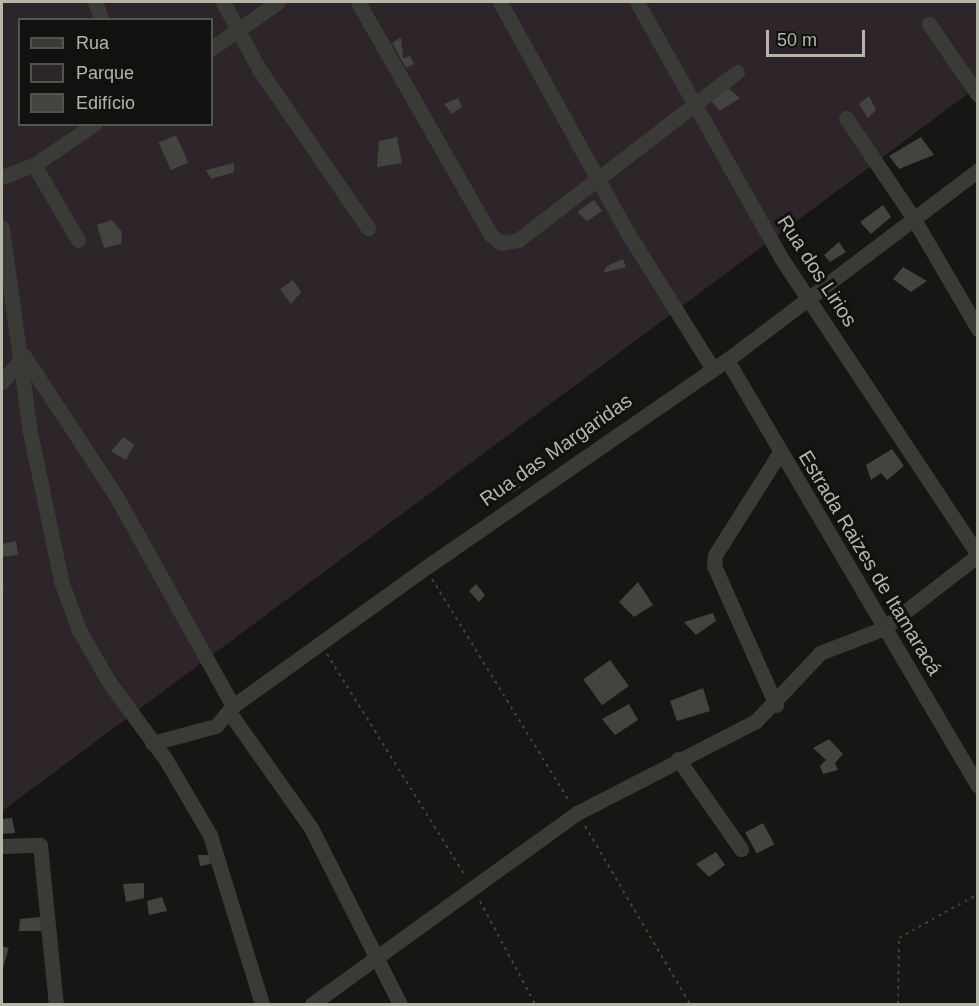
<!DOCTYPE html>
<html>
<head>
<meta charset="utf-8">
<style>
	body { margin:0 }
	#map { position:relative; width:979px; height:1006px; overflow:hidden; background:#161715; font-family:Helvetica,sans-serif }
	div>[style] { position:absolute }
	.green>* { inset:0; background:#2e252a }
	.building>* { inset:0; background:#43443f; transform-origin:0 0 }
	.path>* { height:2px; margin-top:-1px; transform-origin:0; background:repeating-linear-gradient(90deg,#42423c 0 3px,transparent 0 7.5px) }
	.minor>* { height:15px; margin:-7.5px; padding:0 7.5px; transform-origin:7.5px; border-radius:7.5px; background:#3a3b36 }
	span { translate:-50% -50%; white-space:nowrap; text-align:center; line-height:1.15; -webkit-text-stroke:6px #111210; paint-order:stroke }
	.street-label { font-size:20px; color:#b5b6a8 }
	.frame { position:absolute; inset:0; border:3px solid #b5b6a8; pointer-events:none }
	.legend { position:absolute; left:18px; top:18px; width:195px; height:108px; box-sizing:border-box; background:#111210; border:2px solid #53544d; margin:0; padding:8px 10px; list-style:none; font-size:18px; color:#b5b6a8 }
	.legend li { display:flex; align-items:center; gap:12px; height:30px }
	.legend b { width:30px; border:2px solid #53544d }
	.scale { position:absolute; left:766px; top:30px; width:99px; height:27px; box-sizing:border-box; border:3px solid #b5b6a8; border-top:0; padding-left:8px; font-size:18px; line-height:21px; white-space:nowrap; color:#b5b6a8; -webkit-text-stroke:4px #111210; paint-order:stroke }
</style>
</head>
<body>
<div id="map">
	<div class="green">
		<div style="clip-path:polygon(evenodd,2px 2px,977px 2px,977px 87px,2px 811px,2px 2px,20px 20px,212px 20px,212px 124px,20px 124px,20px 20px)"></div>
	</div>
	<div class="building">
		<div style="clip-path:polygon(401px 37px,403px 58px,410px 56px,414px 64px,406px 68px,392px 43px)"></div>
		<div style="clip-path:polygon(728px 88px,740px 98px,720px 111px,710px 100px)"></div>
		<div style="clip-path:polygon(869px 96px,876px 110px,868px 118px,859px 104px)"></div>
		<div style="clip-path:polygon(458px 98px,462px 107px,452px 114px,444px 104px)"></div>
		<div style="left:176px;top:135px;width:30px;height:19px;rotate:66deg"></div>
		<div style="clip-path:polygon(397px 137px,402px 163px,377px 167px,379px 141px)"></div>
		<div style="clip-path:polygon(921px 137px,934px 155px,899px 169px,889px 156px)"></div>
		<div style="clip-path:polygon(234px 163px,234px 172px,211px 179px,206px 170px)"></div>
		<div style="clip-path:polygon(594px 200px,602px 211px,587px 221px,577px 212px)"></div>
		<div style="clip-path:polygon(883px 205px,891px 217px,871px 234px,860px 222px)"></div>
		<div style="clip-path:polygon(112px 220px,122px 232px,121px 244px,104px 248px,97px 225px)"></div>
		<div style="clip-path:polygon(839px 242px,846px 252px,830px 262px,824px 255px)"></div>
		<div style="clip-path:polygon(623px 259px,626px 267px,603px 273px,607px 266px)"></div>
		<div style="clip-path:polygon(903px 267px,927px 281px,911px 292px,893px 279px)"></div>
		<div style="clip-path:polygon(293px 280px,301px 292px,291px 304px,280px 289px)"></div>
		<div style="clip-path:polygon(124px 437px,134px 445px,126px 460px,111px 451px)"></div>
		<div style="clip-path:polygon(892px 449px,904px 466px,887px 480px,881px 473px,871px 480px,866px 465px)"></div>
		<div style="clip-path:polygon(516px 479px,521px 487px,512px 493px,506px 487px)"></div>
		<div style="clip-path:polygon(16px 541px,18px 555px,2px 557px,2px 544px)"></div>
		<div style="clip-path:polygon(638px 582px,653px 605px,634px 617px,619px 602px)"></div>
		<div style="clip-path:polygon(476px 584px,485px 595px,479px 602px,469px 591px)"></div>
		<div style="clip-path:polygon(713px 613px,716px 621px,696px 635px,684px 622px)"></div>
		<div style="left:610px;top:660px;width:32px;height:33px;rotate:54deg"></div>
		<div style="clip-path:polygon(703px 688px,710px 711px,677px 721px,670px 701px)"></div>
		<div style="clip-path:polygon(629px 704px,638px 720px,615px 735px,602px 719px)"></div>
		<div style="clip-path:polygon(829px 739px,843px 754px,835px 763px,838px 770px,823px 774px,820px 766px,826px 760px,813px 748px)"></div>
		<div style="clip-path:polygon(12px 818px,15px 833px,2px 834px,2px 819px)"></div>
		<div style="left:763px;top:823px;width:24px;height:20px;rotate:62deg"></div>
		<div style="clip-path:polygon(716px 852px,725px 865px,709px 877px,696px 864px)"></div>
		<div style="clip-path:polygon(198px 855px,209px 855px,211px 864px,200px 866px)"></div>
		<div style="clip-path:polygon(144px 883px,144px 898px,126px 902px,123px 884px)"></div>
		<div style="clip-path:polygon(162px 897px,167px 911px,149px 915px,147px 901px)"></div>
		<div style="clip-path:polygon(40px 917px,42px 931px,19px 931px,20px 919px)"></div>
		<div style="left:2px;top:946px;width:7px;height:22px;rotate:16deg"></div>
	</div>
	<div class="path">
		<div style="left:432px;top:579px;width:261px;rotate:58.3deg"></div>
		<div style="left:2px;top:585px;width:4px;rotate:56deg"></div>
		<div style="left:327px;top:654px;width:261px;rotate:58.1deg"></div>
		<div style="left:585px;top:826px;width:207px;rotate:59.5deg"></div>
		<div style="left:480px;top:901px;width:117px;rotate:61.9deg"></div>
		<div style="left:898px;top:1004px;width:66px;rotate:-89.1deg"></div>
		<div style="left:899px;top:938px;width:90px;rotate:-29.1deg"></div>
	</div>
	<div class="minor">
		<div style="left:95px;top:2px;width:19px;rotate:69deg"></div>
		<div style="left:223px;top:2px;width:76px;rotate:61.8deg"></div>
		<div style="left:259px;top:69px;width:193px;rotate:55.6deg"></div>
		<div style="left:358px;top:2px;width:268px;rotate:60.3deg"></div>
		<div style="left:491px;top:235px;width:13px;rotate:39deg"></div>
		<div style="left:501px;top:243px;width:17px;rotate:-10deg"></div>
		<div style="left:518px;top:240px;width:276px;rotate:-37.5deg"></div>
		<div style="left:500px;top:2px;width:263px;rotate:61.1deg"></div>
		<div style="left:627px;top:232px;width:162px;rotate:57.9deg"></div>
		<div style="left:637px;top:2px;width:294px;rotate:60.6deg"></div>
		<div style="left:781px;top:258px;width:356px;rotate:56.4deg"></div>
		<div style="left:929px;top:24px;width:86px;rotate:55.4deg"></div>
		<div style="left:212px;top:48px;width:80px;rotate:-34.9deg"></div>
		<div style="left:846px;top:118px;width:118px;rotate:56deg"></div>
		<div style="left:912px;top:216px;width:131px;rotate:59.7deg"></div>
		<div style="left:34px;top:165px;width:87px;rotate:59.6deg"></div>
		<div style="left:2px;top:177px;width:34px;rotate:-21deg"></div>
		<div style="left:34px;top:165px;width:73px;rotate:-34.3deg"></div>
		<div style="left:2px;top:228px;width:206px;rotate:82.2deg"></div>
		<div style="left:30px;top:432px;width:152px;rotate:78.2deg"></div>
		<div style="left:61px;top:581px;width:52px;rotate:69.8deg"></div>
		<div style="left:79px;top:630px;width:60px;rotate:60deg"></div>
		<div style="left:109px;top:682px;width:97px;rotate:53.8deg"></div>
		<div style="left:166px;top:760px;width:87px;rotate:59.6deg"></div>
		<div style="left:210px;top:835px;width:177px;rotate:72.9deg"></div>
		<div style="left:24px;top:356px;width:168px;rotate:56.7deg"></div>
		<div style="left:116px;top:496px;width:240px;rotate:60.9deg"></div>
		<div style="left:727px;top:360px;width:494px;rotate:59.5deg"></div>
		<div style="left:2px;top:382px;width:34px;rotate:-50deg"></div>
		<div style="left:776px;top:705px;width:152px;rotate:-114deg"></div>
		<div style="left:714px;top:566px;width:11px;rotate:-85deg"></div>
		<div style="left:715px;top:555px;width:122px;rotate:-57.7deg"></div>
		<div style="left:229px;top:712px;width:142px;rotate:54.7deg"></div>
		<div style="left:311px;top:828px;width:197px;rotate:63.2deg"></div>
		<div style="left:152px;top:743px;width:66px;rotate:-14.9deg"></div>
		<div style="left:216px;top:726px;width:26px;rotate:-50deg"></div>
		<div style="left:233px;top:706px;width:236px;rotate:-35.7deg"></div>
		<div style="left:425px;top:568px;width:367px;rotate:-34.6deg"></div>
		<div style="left:727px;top:360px;width:315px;rotate:-37.1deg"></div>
		<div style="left:678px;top:759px;width:110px;rotate:55deg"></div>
		<div style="left:2px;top:846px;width:38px;rotate:-2deg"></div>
		<div style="left:40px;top:845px;width:160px;rotate:84.3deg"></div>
		<div style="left:312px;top:1004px;width:327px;rotate:-35.8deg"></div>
		<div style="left:577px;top:813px;width:201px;rotate:-27.2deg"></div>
		<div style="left:756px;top:721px;width:93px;rotate:-46.7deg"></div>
		<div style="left:820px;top:653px;width:69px;rotate:-21.3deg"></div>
		<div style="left:884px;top:628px;width:119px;rotate:-37.8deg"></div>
	</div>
	<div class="street-label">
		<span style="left:817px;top:271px;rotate:57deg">Rua dos Lirios</span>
		<span style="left:556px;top:450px;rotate:-35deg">Rua das Margaridas</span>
		<span style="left:870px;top:563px;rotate:59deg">Estrada Raizes de Itamaracá</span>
	</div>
	<div class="frame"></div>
	<ul class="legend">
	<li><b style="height:8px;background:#3a3b36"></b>Rua</li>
	<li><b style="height:16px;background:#2e252a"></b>Parque</li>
	<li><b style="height:16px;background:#43443f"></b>Edifício</li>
	</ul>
	<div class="scale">50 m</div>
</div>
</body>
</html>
